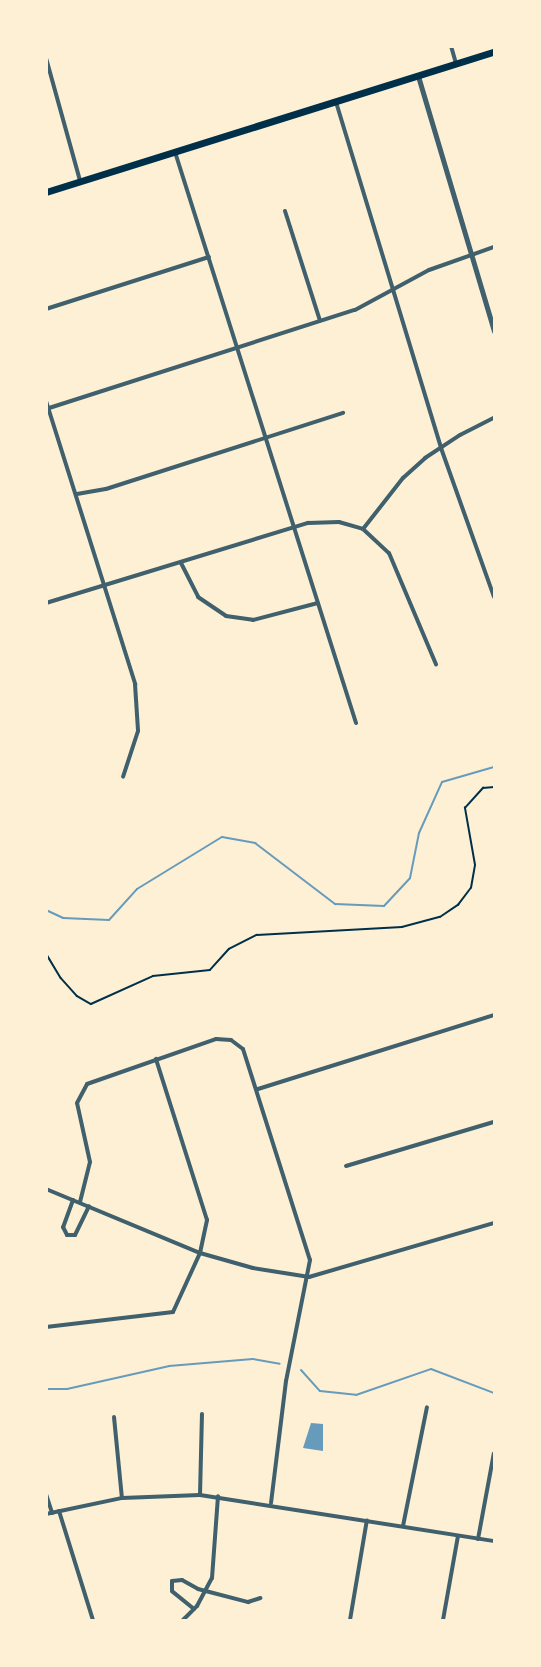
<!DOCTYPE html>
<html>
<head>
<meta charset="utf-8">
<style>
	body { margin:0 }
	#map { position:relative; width:541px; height:1667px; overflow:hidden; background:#fdf0d5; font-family:"Archivo Narrow",sans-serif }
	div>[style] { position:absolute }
	.water>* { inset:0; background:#669bbc }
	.stream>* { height:2px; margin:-1px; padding:0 1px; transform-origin:1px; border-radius:1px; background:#669bbc }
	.path>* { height:1.5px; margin:-0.75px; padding:0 0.75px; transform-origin:0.75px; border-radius:0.75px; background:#003049 }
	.minor>* { height:4px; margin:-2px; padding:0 2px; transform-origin:2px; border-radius:2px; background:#3f606c }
	.tertiary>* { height:5px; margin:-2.5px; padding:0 2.5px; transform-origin:2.5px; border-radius:2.5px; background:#3f606c }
	.primary>* { height:7px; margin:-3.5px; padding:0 3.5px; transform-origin:3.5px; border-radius:3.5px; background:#003049 }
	span { translate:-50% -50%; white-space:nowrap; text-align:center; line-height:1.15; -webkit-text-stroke:5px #fdf0d5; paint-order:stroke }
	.frame { position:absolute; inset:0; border:48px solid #fdf0d5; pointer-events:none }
</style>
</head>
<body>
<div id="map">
	<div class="water">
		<div style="clip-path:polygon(311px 1423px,323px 1424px,323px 1451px,303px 1448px)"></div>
	</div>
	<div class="stream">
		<div style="left:46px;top:910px;width:19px;rotate:25deg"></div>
		<div style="left:63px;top:918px;width:46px;rotate:2.5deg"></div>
		<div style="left:109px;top:920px;width:42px;rotate:-47.9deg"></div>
		<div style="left:137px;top:889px;width:100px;rotate:-31.5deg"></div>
		<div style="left:222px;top:837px;width:34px;rotate:10deg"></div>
		<div style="left:255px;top:843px;width:101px;rotate:37.3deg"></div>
		<div style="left:335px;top:904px;width:49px;rotate:2.3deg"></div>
		<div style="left:384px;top:906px;width:38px;rotate:-47deg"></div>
		<div style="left:410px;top:878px;width:46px;rotate:-78.7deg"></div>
		<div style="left:419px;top:833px;width:56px;rotate:-65.7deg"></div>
		<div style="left:442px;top:782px;width:54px;rotate:-16.1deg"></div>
		<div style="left:301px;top:1370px;width:28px;rotate:48deg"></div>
		<div style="left:320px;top:1391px;width:36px;rotate:6deg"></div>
		<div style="left:356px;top:1395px;width:79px;rotate:-19.1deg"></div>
		<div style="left:431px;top:1369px;width:67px;rotate:20.9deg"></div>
		<div style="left:46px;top:1389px;width:21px"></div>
		<div style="left:67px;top:1389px;width:105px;rotate:-12.7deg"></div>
		<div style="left:169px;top:1366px;width:84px;rotate:-4.8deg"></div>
		<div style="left:253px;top:1359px;width:27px;rotate:10deg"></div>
	</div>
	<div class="path">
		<div style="left:46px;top:953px;width:29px;rotate:59deg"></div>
		<div style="left:61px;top:978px;width:24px;rotate:48deg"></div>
		<div style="left:77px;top:996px;width:16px;rotate:30deg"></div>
		<div style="left:91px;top:1004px;width:68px;rotate:-24.3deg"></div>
		<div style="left:153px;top:976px;width:57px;rotate:-6deg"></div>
		<div style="left:210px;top:970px;width:28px;rotate:-48deg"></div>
		<div style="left:229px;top:949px;width:31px;rotate:-27deg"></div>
		<div style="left:257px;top:935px;width:145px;rotate:-3.2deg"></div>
		<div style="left:402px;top:927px;width:39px;rotate:-15deg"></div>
		<div style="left:440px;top:917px;width:22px;rotate:-34deg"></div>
		<div style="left:458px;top:905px;width:21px;rotate:-53deg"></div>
		<div style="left:471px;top:888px;width:23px;rotate:-80deg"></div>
		<div style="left:475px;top:865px;width:58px;rotate:-100deg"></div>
		<div style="left:465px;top:808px;width:27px;rotate:-48deg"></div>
		<div style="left:483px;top:788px;width:11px;rotate:-5deg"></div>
	</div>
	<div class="minor">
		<div style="left:451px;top:46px;width:18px;rotate:74deg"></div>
		<div style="left:46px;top:58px;width:128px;rotate:74.5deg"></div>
		<div style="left:336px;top:102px;width:362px;rotate:73.1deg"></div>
		<div style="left:441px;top:448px;width:158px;rotate:70.4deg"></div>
		<div style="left:175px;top:152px;width:599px;rotate:72.41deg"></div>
		<div style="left:285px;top:211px;width:115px;rotate:72.3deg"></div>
		<div style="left:46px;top:309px;width:171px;rotate:-17.7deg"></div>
		<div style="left:46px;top:401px;width:297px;rotate:72.5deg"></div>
		<div style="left:135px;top:684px;width:47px;rotate:86.3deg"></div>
		<div style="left:138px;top:731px;width:48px;rotate:108.1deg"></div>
		<div style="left:46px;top:409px;width:324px;rotate:-17.8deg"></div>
		<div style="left:355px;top:310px;width:84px;rotate:-28.4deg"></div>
		<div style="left:429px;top:270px;width:69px;rotate:-19.5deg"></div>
		<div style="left:77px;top:494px;width:29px;rotate:-10deg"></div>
		<div style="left:106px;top:489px;width:249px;rotate:-17.8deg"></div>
		<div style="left:363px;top:529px;width:65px;rotate:-51.9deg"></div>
		<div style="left:403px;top:478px;width:30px;rotate:-42deg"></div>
		<div style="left:425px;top:458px;width:42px;rotate:-33.3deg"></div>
		<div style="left:460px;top:435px;width:38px;rotate:-27deg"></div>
		<div style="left:181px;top:563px;width:38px;rotate:63deg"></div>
		<div style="left:198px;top:597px;width:34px;rotate:34deg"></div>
		<div style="left:226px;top:616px;width:27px;rotate:8deg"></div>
		<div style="left:253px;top:620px;width:67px;rotate:-14.7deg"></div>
		<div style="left:46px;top:603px;width:274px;rotate:-17deg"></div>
		<div style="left:308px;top:523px;width:31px;rotate:-2deg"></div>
		<div style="left:339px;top:522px;width:25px;rotate:16deg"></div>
		<div style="left:363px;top:529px;width:35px;rotate:43deg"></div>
		<div style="left:389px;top:553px;width:121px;rotate:67.1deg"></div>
		<div style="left:258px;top:1089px;width:247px;rotate:-17.4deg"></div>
		<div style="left:346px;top:1166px;width:154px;rotate:-16.6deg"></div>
		<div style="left:46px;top:1189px;width:167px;rotate:22.6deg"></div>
		<div style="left:200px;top:1253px;width:55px;rotate:15.8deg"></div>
		<div style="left:253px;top:1268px;width:57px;rotate:9.1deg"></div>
		<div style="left:309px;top:1277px;width:193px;rotate:-16.3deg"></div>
		<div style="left:73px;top:1200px;width:29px;rotate:110deg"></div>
		<div style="left:63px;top:1227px;width:9px;rotate:63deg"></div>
		<div style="left:67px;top:1235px;width:8px"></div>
		<div style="left:75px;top:1235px;width:32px;rotate:-64deg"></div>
		<div style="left:80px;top:1202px;width:41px;rotate:-76deg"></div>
		<div style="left:90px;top:1162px;width:60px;rotate:-102.4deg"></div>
		<div style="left:77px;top:1103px;width:21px;rotate:-62deg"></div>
		<div style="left:87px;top:1084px;width:137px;rotate:-19.2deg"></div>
		<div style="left:216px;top:1039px;width:15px;rotate:4deg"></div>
		<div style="left:231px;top:1040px;width:15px;rotate:37deg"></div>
		<div style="left:243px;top:1049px;width:221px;rotate:72.4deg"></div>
		<div style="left:310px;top:1260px;width:123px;rotate:101.2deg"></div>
		<div style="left:286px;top:1381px;width:123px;rotate:97deg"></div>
		<div style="left:46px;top:1327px;width:128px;rotate:-6.7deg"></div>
		<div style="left:173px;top:1312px;width:65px;rotate:-65.4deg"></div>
		<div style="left:200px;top:1253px;width:34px;rotate:-78deg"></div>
		<div style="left:207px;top:1220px;width:169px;rotate:-107.6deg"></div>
		<div style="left:114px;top:1417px;width:81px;rotate:84.4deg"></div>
		<div style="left:46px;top:1494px;width:20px;rotate:72deg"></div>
		<div style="left:200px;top:1495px;width:81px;rotate:-88.6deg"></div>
		<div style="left:59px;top:1511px;width:114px;rotate:72.7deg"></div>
		<div style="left:46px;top:1514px;width:78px;rotate:-11.9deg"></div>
		<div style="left:122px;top:1498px;width:78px;rotate:-2.2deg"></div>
		<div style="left:200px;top:1495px;width:298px;rotate:8.9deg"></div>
		<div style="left:403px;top:1526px;width:121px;rotate:-78.6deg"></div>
		<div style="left:478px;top:1539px;width:87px;rotate:-79.5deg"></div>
		<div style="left:194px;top:1609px;width:28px;rotate:-141deg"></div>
		<div style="left:172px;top:1591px;width:10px;rotate:-90deg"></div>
		<div style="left:172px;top:1581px;width:10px;rotate:-6deg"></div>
		<div style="left:182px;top:1580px;width:18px;rotate:29deg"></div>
		<div style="left:198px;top:1589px;width:52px;rotate:14.6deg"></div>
		<div style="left:248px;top:1602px;width:13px;rotate:-18deg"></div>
		<div style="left:183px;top:1620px;width:20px;rotate:-45deg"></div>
		<div style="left:197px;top:1606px;width:32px;rotate:-62deg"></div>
		<div style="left:212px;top:1578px;width:82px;rotate:-85.8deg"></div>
		<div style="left:350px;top:1620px;width:101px;rotate:-80.4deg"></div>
		<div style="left:443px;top:1620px;width:85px;rotate:-79.9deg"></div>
	</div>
	<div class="tertiary">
		<div style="left:418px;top:76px;width:266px;rotate:73.4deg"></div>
	</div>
	<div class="primary">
		<div style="left:46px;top:192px;width:469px;rotate:-17.4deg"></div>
	</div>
	<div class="frame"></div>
</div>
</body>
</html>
